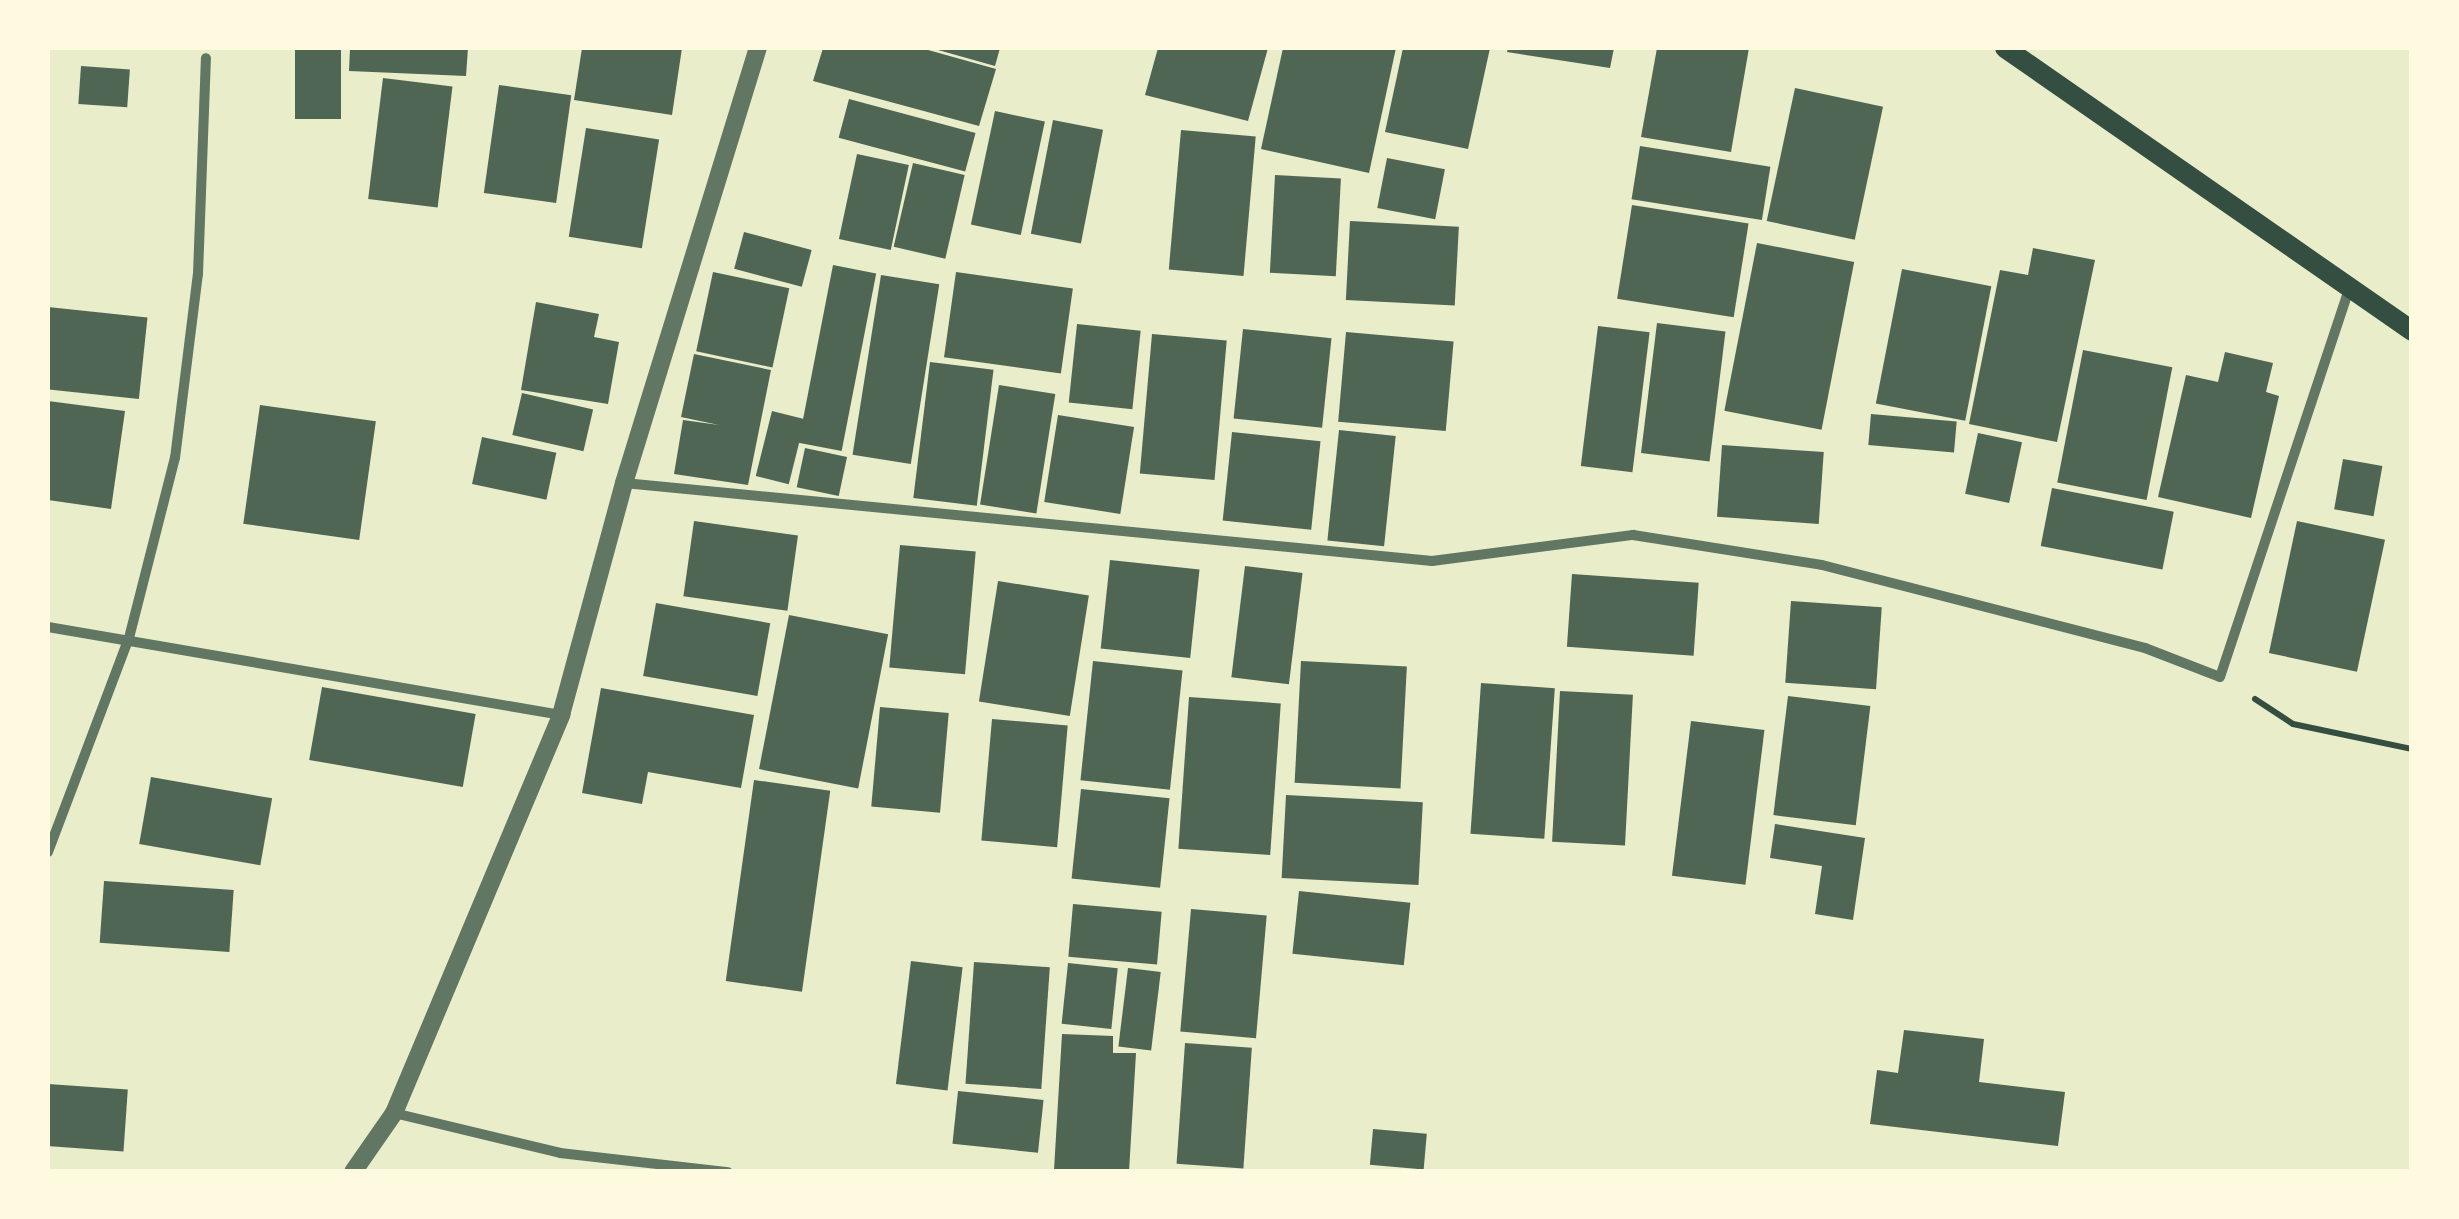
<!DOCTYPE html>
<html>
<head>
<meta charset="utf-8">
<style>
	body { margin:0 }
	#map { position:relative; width:2459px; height:1219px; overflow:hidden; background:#e9edc9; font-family:Helvetica,sans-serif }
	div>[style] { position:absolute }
	.building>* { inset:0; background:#4f6655; transform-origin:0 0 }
	.path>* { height:6px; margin:-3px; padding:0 3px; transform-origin:3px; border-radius:3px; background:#344e41 }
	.minor>* { height:10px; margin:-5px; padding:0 5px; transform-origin:5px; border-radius:5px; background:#617663 }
	.tertiary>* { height:18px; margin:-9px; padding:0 9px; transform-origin:9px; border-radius:9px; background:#617663 }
	.secondary>* { height:20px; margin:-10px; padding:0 10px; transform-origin:10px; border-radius:10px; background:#344e41 }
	span { translate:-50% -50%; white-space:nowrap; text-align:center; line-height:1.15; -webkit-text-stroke:10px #fefae0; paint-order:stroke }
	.frame { position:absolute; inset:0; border:50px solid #fefae0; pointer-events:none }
</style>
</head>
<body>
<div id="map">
	<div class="building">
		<div style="left:295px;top:48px;width:46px;height:71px"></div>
		<div style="clip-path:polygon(350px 48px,468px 48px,466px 76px,349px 71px)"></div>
		<div style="clip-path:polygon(582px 48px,682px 48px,672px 115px,574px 100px)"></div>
		<div style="clip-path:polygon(823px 48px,921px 48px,996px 69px,979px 126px,813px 81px)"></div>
		<div style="clip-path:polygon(931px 48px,1000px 48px,995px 66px)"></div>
		<div style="clip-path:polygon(1158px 48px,1268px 48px,1248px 121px,1145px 95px)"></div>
		<div style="clip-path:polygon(1283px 48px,1396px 48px,1369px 173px,1261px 149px)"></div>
		<div style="clip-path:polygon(1403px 48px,1490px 48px,1468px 149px,1385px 132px)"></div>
		<div style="clip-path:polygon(1508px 48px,1614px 48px,1610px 68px,1507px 52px)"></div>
		<div style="clip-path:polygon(1657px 48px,1749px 48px,1731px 152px,1641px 137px)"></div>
		<div style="left:81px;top:66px;width:49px;height:38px;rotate:4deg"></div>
		<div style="left:383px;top:78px;width:70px;height:122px;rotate:7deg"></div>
		<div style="left:499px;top:85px;width:73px;height:109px;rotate:8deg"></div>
		<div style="left:1795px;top:88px;width:90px;height:136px;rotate:12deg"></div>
		<div style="left:849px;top:99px;width:131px;height:40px;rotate:15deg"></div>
		<div style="left:995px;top:111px;width:51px;height:116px;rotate:12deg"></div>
		<div style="left:1053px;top:120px;width:51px;height:116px;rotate:11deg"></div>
		<div style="left:586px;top:128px;width:74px;height:110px;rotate:9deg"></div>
		<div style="left:1181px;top:130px;width:75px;height:140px;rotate:5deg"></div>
		<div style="left:1640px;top:146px;width:132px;height:54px;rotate:9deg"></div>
		<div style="left:857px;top:154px;width:53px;height:87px;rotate:12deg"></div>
		<div style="left:1387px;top:158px;width:59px;height:51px;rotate:11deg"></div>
		<div style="left:913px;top:163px;width:53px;height:86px;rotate:13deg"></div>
		<div style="left:1275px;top:175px;width:66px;height:98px;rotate:3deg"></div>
		<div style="left:1632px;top:205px;width:118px;height:95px;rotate:9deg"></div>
		<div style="left:1350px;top:221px;width:109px;height:79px;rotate:3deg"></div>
		<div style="left:744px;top:232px;width:70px;height:38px;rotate:15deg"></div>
		<div style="left:1757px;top:243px;width:99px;height:171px;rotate:11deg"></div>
		<div style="clip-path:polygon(2033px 248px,2095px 260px,2057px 442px,1969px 424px,2000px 270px,2028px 275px)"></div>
		<div style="left:833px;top:265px;width:44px;height:181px;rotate:11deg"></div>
		<div style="left:1902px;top:269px;width:91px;height:137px;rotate:11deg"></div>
		<div style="left:713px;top:272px;width:78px;height:81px;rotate:12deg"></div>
		<div style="left:956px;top:272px;width:118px;height:86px;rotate:8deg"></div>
		<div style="left:881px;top:275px;width:59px;height:182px;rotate:9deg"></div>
		<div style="clip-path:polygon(536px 302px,599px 314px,594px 337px,619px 342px,608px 404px,521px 390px)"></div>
		<div style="left:48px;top:307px;width:100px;height:82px;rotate:6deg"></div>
		<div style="left:1657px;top:323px;width:69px;height:131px;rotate:7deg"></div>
		<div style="left:1077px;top:324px;width:64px;height:79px;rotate:6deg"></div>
		<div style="left:1598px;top:326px;width:52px;height:141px;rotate:7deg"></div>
		<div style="left:1243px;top:329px;width:89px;height:90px;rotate:6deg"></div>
		<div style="left:1346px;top:332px;width:108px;height:90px;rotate:5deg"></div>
		<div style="left:1152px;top:334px;width:75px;height:140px;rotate:5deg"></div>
		<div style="left:2083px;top:350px;width:91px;height:135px;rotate:11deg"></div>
		<div style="clip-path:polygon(2225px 352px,2273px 363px,2266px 392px,2279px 396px,2251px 518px,2158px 497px,2186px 375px,2218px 382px)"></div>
		<div style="clip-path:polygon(694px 354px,771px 370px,748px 485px,674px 474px,683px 420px,719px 425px,681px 417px)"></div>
		<div style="left:930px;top:362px;width:64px;height:137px;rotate:7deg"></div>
		<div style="left:999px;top:385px;width:57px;height:121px;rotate:9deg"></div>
		<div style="left:522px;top:393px;width:73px;height:43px;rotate:13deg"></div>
		<div style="clip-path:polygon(48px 401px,125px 411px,111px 509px,48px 500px)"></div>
		<div style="left:260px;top:405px;width:117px;height:120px;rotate:8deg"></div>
		<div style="left:772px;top:411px;width:34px;height:67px;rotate:14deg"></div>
		<div style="left:1871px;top:414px;width:86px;height:31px;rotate:5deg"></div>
		<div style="left:1058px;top:415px;width:77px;height:88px;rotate:9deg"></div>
		<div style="left:1339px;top:430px;width:57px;height:111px;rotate:6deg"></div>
		<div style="left:1232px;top:432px;width:89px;height:89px;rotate:6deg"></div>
		<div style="left:1978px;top:433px;width:45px;height:62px;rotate:12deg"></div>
		<div style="left:482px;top:437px;width:76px;height:48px;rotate:12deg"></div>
		<div style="left:1722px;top:445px;width:102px;height:72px;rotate:4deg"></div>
		<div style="left:805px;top:448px;width:43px;height:40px;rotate:12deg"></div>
		<div style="left:2343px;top:459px;width:40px;height:51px;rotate:10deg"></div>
		<div style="left:2052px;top:488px;width:124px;height:59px;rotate:11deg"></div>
		<div style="left:694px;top:521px;width:105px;height:76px;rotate:8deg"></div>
		<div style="left:2297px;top:521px;width:90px;height:135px;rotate:12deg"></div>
		<div style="left:900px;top:545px;width:76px;height:123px;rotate:5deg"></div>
		<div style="left:1110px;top:560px;width:90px;height:89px;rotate:6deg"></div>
		<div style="left:1245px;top:566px;width:58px;height:112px;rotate:7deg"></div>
		<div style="left:1572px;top:574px;width:127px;height:73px;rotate:4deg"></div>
		<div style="left:998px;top:581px;width:92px;height:122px;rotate:9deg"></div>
		<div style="left:1791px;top:601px;width:91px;height:82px;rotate:4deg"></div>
		<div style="left:656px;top:603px;width:116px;height:74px;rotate:10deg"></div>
		<div style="left:789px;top:615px;width:101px;height:157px;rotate:11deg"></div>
		<div style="left:1093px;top:661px;width:90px;height:120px;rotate:6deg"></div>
		<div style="left:1301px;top:661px;width:106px;height:122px;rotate:3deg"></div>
		<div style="left:1481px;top:683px;width:74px;height:151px;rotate:4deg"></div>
		<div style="left:322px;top:687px;width:156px;height:74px;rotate:10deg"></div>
		<div style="clip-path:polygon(601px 688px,754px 715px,741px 788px,648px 772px,642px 804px,582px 793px)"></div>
		<div style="left:1560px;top:691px;width:73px;height:151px;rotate:3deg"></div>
		<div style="left:1788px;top:696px;width:83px;height:120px;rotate:7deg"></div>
		<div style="left:1189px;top:697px;width:92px;height:152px;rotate:4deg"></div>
		<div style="left:880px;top:707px;width:69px;height:100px;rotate:5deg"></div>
		<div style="left:992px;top:719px;width:76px;height:122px;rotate:5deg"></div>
		<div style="left:1691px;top:721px;width:74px;height:156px;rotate:7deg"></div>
		<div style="left:151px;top:777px;width:123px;height:68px;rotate:10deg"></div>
		<div style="left:754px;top:780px;width:77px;height:203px;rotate:8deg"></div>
		<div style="left:1081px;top:789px;width:89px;height:90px;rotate:6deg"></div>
		<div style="left:1286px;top:795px;width:137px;height:83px;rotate:3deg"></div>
		<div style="clip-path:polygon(1775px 824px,1865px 838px,1853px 920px,1815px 914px,1822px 866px,1770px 858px)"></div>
		<div style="left:104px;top:881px;width:130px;height:62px;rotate:4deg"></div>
		<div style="left:1299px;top:891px;width:112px;height:63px;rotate:6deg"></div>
		<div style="left:1073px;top:904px;width:89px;height:53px;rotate:5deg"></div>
		<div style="left:1191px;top:909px;width:76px;height:123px;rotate:5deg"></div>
		<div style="left:911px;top:961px;width:52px;height:124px;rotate:7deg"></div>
		<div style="left:974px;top:962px;width:76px;height:122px;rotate:4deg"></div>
		<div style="left:1068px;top:963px;width:50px;height:61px;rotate:6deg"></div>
		<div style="left:1128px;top:968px;width:33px;height:79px;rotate:7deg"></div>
		<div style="clip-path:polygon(1904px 1030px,1984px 1039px,1979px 1082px,2065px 1092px,2058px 1146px,1870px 1124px,1877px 1070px,1898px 1073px)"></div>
		<div style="clip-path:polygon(1062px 1034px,1113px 1036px,1113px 1053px,1136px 1053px,1129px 1172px,1054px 1170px)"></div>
		<div style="left:1185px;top:1043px;width:67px;height:121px;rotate:4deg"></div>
		<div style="left:48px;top:1084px;width:80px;height:62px;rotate:4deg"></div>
		<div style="left:958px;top:1091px;width:86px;height:53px;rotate:6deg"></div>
		<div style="left:1373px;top:1129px;width:54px;height:36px;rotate:5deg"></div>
	</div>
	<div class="path">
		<div style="left:2255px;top:699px;width:45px;rotate:33.3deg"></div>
		<div style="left:2293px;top:724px;width:122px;rotate:11.9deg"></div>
	</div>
	<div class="minor">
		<div style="left:624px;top:483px;width:812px;rotate:5.51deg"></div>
		<div style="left:1432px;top:561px;width:203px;rotate:-7.4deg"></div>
		<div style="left:1633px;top:535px;width:191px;rotate:9deg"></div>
		<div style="left:1822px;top:565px;width:333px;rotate:14.4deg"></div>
		<div style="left:2145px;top:648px;width:80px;rotate:21.1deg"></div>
		<div style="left:2220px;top:677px;width:408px;rotate:-71.6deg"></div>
		<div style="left:48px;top:627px;width:520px;rotate:9.73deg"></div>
		<div style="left:48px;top:852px;width:229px;rotate:-69.3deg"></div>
		<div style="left:129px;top:638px;width:186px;rotate:-75.7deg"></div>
		<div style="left:175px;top:458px;width:185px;rotate:-82.9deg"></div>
		<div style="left:198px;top:274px;width:216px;rotate:-87.9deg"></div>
		<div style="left:394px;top:1113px;width:171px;rotate:13.5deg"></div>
		<div style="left:560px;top:1153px;width:169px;rotate:6.5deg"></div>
	</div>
	<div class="tertiary">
		<div style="left:353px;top:1172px;width:72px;rotate:-55.2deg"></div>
		<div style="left:394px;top:1113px;width:432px;rotate:-67.2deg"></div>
		<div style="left:561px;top:715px;width:240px;rotate:-74.8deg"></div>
		<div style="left:624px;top:483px;width:455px;rotate:-72.9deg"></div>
	</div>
	<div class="secondary">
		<div style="left:2005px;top:48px;width:496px;rotate:34.8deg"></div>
	</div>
	<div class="frame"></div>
</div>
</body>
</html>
